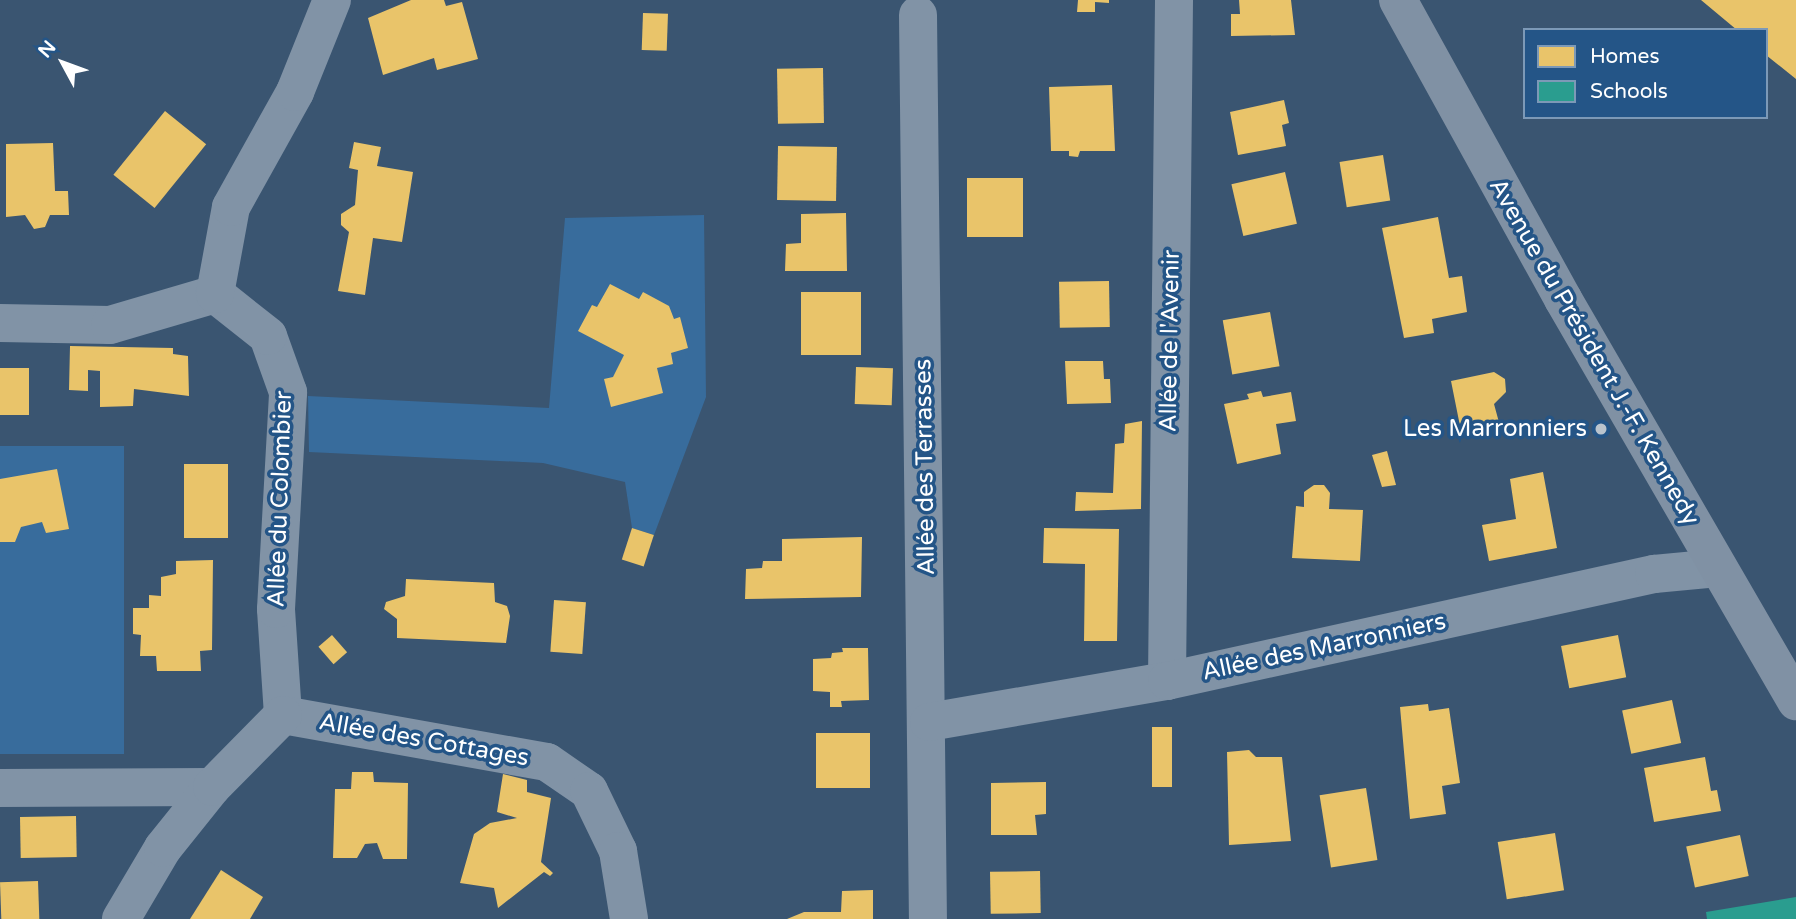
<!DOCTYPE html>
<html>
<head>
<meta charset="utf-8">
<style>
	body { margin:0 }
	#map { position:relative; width:1796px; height:919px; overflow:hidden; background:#3a5571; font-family:"Varela Round",sans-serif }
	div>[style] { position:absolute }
	.green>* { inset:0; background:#386c9c; transform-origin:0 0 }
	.homes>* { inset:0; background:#e9c46a; transform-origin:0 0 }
	.schools>* { inset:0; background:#2a9d8f }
	.minor>* { height:38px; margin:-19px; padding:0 19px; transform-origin:19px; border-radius:19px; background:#8193a6 }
	.major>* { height:38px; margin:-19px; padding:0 19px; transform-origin:19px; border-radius:19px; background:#8091a4 }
	.dots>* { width:19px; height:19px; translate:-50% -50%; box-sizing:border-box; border:4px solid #245587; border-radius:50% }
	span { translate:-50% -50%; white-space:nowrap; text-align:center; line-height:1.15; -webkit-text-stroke:7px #245587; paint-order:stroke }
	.street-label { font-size:24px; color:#fff }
	.poi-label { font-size:24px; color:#fff }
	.right { translate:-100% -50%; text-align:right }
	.legend { position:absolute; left:1523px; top:28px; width:245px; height:91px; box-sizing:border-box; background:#245587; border:2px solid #7c99b7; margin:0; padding:9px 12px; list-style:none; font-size:21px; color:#fff }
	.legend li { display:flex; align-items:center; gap:14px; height:35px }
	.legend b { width:35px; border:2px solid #7c99b7 }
	.north { position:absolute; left:28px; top:28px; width:70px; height:70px; -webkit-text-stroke:5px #245587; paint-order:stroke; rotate:311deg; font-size:19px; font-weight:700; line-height:28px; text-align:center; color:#fff }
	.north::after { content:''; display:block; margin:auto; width:24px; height:32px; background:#fff; clip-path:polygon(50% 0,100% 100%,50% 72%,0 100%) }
</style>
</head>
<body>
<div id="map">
	<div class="green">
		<div style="clip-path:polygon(704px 215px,706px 397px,654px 535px,632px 528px,625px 482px,543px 463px,309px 452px,308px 396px,549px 408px,565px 218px)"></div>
		<div style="left:0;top:446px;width:124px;height:308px"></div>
	</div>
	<div class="homes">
		<div style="clip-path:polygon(411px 0,444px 0,446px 6px,462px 2px,478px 59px,437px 70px,434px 58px,383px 75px,368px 18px)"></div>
		<div style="clip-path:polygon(1078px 0,1109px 0,1109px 3px,1095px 2px,1095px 12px,1077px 12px)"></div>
		<div style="clip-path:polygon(1239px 0,1291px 0,1295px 35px,1231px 36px,1231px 14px,1240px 14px)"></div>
		<div style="clip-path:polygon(1701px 0,1796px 0,1796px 79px,1766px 55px,1766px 30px,1737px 30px)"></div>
		<div style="left:643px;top:13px;width:25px;height:37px;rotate:2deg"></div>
		<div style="left:823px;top:68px;width:55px;height:46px;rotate:89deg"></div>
		<div style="clip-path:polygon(1112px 85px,1115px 151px,1080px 151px,1078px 157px,1069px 156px,1069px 151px,1051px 151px,1049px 87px)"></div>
		<div style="clip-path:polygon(1284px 100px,1289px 123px,1282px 125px,1286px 146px,1238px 155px,1230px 112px)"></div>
		<div style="left:165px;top:111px;width:53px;height:82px;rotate:39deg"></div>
		<div style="clip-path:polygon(354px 142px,381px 147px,377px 166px,413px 172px,402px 242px,373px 238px,365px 295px,338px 291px,349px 232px,341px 225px,341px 214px,355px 205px,358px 170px,349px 168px)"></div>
		<div style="clip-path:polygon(53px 143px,55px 191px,68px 191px,69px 215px,50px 215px,45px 227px,34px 229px,25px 215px,6px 217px,6px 144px)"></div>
		<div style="left:778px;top:146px;width:59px;height:54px;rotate:1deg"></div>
		<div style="left:1383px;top:155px;width:46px;height:44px;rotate:81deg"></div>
		<div style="left:1285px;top:172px;width:53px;height:55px;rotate:77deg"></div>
		<div style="left:967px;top:178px;width:56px;height:59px"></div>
		<div style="clip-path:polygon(846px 213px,847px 271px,785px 271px,786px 244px,801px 243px,801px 214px)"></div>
		<div style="clip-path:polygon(1438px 217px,1449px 278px,1462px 276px,1467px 312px,1432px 319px,1434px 333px,1404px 338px,1382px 228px)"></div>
		<div style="left:1109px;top:281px;width:46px;height:50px;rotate:89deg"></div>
		<div style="clip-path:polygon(610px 284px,639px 299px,643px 292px,669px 306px,674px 319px,680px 317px,688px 348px,671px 353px,673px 364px,657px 368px,663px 393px,611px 407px,604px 379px,613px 377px,624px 355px,578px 331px,592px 305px,597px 307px)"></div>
		<div style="left:801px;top:292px;width:60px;height:63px"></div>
		<div style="left:1270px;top:312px;width:55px;height:48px;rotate:80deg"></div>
		<div style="clip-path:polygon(70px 346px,173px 348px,173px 354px,188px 356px,189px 396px,134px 389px,133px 406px,100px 407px,100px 371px,88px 370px,88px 391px,69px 390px)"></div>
		<div style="clip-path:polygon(1065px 361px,1103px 361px,1104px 379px,1110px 379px,1111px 403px,1067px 404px)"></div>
		<div style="left:856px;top:367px;width:37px;height:37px;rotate:2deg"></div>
		<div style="left:0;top:368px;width:29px;height:47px"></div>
		<div style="clip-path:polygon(1494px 372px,1505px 379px,1506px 392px,1494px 404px,1500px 426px,1462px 436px,1451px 381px)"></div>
		<div style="clip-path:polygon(1261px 391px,1263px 397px,1291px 392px,1296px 421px,1276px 424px,1281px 454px,1237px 464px,1224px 404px,1249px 399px,1247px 394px)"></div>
		<div style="clip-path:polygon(1142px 421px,1141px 509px,1075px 511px,1076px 492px,1113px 493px,1115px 444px,1124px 443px,1125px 424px)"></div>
		<div style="clip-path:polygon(1387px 451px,1396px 485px,1382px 487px,1372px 455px)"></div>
		<div style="left:184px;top:464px;width:44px;height:74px"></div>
		<div style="clip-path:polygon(57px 469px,69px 529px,46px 533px,42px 522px,21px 527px,15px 542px,0 542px,0 479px)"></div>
		<div style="clip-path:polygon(1543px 472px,1557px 548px,1489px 561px,1482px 525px,1516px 519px,1510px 479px)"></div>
		<div style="clip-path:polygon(1314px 485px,1324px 485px,1330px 493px,1329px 509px,1363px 510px,1360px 561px,1292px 558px,1296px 506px,1304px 507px,1304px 492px)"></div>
		<div style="left:632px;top:528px;width:23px;height:33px;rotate:18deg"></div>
		<div style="clip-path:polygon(1044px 528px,1119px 529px,1117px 641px,1084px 641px,1085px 564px,1043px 563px)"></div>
		<div style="clip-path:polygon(862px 537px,861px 597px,745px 599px,746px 569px,762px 568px,763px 561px,782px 561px,782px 539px)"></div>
		<div style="clip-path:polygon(213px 560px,212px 650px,200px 651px,201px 671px,157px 671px,156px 656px,140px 656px,141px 635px,133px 634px,133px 608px,149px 608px,149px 595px,161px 596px,161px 577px,176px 574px,176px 561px)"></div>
		<div style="clip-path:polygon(406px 579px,494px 583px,495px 602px,507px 606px,510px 616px,506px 643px,397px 638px,397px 619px,384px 609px,386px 602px,405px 596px)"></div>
		<div style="left:554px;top:600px;width:32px;height:52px;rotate:4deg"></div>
		<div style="left:332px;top:635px;width:23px;height:18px;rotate:49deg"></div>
		<div style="left:1618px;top:635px;width:43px;height:58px;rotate:79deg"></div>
		<div style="clip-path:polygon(842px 648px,868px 648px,869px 700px,841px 701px,842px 707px,830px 707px,830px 692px,813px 691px,813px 659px,831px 658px,832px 653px,843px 652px)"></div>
		<div style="left:1672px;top:700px;width:44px;height:51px;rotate:78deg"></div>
		<div style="clip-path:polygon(1428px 704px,1429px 711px,1449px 708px,1460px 783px,1442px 786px,1446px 814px,1410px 819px,1400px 707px)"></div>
		<div style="left:1172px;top:727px;width:60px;height:20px;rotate:90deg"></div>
		<div style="left:816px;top:733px;width:54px;height:55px"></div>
		<div style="clip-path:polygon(1249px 750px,1256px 757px,1282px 757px,1291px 841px,1229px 845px,1227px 752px)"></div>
		<div style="clip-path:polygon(1705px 757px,1711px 791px,1717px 790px,1721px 811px,1654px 822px,1644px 768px)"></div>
		<div style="clip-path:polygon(352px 772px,373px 772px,374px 782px,408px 783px,407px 859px,383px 859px,377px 843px,365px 844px,357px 858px,333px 858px,335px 789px,351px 789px)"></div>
		<div style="clip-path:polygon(503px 774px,527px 780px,527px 792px,551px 798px,541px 862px,553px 873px,550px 876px,544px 872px,498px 908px,494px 888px,460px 883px,474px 834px,490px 823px,517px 818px,497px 812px)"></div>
		<div style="clip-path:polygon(1046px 782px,1046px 814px,1035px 815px,1037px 835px,991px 835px,991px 783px)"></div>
		<div style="left:1366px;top:788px;width:73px;height:47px;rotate:81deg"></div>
		<div style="left:76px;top:816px;width:41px;height:56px;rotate:89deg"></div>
		<div style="left:1555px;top:833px;width:58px;height:58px;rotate:81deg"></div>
		<div style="left:1740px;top:835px;width:42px;height:55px;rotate:78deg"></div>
		<div style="clip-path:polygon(221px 870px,263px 897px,250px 919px,190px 919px)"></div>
		<div style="left:1040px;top:871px;width:42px;height:50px;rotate:89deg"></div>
		<div style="left:38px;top:881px;width:38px;height:38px;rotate:88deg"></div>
		<div style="clip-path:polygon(873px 890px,873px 919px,787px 919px,804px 912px,841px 912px,842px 891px)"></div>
	</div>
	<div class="schools">
		<div style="clip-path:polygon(1796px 897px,1796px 919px,1707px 919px,1706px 912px)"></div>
	</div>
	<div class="minor">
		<div style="left:918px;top:15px;width:904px;rotate:89.37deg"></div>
		<div style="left:0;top:323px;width:110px;rotate:1deg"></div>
		<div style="left:110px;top:325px;width:109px;rotate:-16.4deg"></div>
		<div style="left:1167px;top:681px;width:681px;rotate:-89.41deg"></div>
		<div style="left:283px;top:715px;width:106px;rotate:-93.8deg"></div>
		<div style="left:276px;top:609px;width:217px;rotate:-86.8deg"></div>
		<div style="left:288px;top:392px;width:59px;rotate:-109.7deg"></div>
		<div style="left:268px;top:336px;width:68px;rotate:-141.6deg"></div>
		<div style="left:215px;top:294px;width:88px;rotate:-79.6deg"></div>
		<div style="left:231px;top:207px;width:132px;rotate:-60.9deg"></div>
		<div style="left:295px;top:92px;width:99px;rotate:-68.1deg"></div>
		<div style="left:283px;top:715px;width:268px;rotate:10.1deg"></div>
		<div style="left:547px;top:762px;width:51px;rotate:34.6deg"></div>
		<div style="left:589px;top:791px;width:67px;rotate:64.2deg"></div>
		<div style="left:618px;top:851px;width:69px;rotate:80.8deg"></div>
		<div style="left:929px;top:722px;width:242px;rotate:-9.8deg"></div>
		<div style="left:1167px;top:681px;width:499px;rotate:-12.4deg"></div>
		<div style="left:1654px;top:574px;width:64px;rotate:-5.4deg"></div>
		<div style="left:0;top:788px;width:212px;rotate:-0.3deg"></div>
		<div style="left:121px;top:919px;width:82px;rotate:-59.4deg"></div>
		<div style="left:163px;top:848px;width:78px;rotate:-51.2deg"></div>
		<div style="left:212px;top:787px;width:101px;rotate:-45.4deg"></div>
	</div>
	<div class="major">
		<div style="left:1398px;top:0;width:342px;rotate:61.1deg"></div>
		<div style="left:1563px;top:299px;width:465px;rotate:59.9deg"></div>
	</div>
	<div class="dots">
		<div style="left:1601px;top:429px;background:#bac4cd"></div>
	</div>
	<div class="street-label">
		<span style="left:1170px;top:341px;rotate:-89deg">Allée de l'Avenir</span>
		<span style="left:1594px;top:352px;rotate:60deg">Avenue du Président J.-F. Kennedy</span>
		<span style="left:925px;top:467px;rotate:-91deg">Allée des Terrasses</span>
		<span style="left:280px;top:499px;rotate:-88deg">Allée du Colombier</span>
		<span style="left:1324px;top:647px;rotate:-12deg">Allée des Marronniers</span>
		<span style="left:424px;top:740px;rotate:10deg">Allée des Cottages</span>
	</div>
	<div class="poi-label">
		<span class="right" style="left:1587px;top:429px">Les Marronniers</span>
	</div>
	<ul class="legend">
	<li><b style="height:19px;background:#e9c46a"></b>Homes</li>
	<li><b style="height:19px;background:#2a9d8f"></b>Schools</li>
	</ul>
	<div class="north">N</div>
</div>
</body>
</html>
